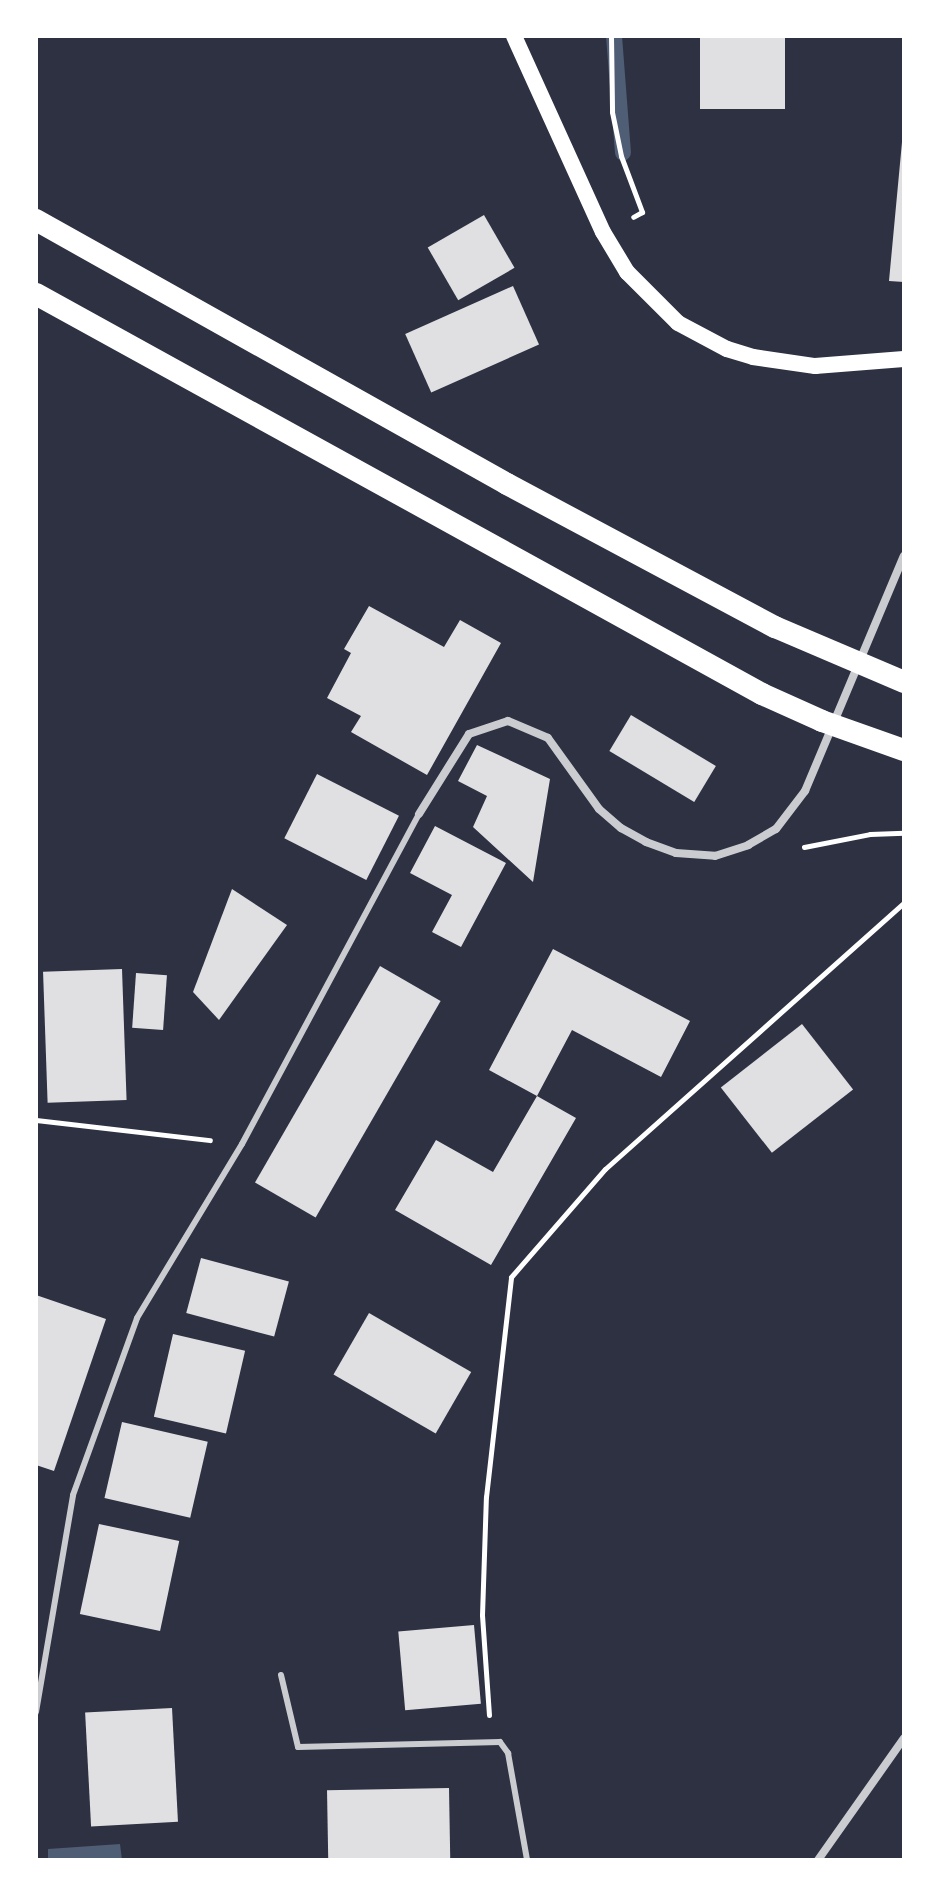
<!DOCTYPE html>
<html>
<head>
<meta charset="utf-8">
<style>
	body { margin:0 }
	#map { position:relative; width:940px; height:1896px; overflow:hidden; background:#2d3142; font-family:"Work Sans",sans-serif }
	div>[style] { position:absolute }
	.water>* { inset:0; background:#4f5d75 }
	.stream>* { height:16px; margin:-8px; padding:0 8px; transform-origin:8px; border-radius:8px; background:#4f5d75 }
	.building>* { inset:0; background:#e0e0e3; transform-origin:0 0 }
	.path>* { height:5px; margin:-2.5px; padding:0 2.5px; transform-origin:2.5px; border-radius:2.5px; background:#fff }
	.service>* { height:6px; margin:-3px; padding:0 3px; transform-origin:3px; border-radius:3px; background:#caccd0 }
	.minor>* { height:8px; margin:-4px; padding:0 4px; transform-origin:4px; border-radius:4px; background:#caccd0 }
	.secondary>* { height:16px; margin:-8px; padding:0 8px; transform-origin:8px; border-radius:8px; background:#fff }
	.trunk>* { height:22px; margin:-11px; padding:0 11px; transform-origin:11px; border-radius:11px; background:#fff }
	span { translate:-50% -50%; white-space:nowrap; text-align:center; line-height:1.15; -webkit-text-stroke:8px #fff; paint-order:stroke }
	.frame { position:absolute; inset:0; border:38px solid #fff; pointer-events:none }
</style>
</head>
<body>
<div id="map">
	<div class="water">
		<div style="clip-path:polygon(120px 1844px,122px 1860px,48px 1860px,48px 1849px)"></div>
	</div>
	<div class="stream">
		<div style="left:614px;top:36px;width:117px;rotate:85.6deg"></div>
	</div>
	<div class="building">
		<div style="left:700px;top:36px;width:85px;height:73px"></div>
		<div style="clip-path:polygon(902px 142px,904px 142px,904px 282px,889px 281px)"></div>
		<div style="left:484px;top:215px;width:61px;height:65px;rotate:60deg"></div>
		<div style="left:513px;top:286px;width:64px;height:118px;rotate:66deg"></div>
		<div style="clip-path:polygon(369px 606px,444px 647px,460px 620px,501px 643px,427px 775px,351px 732px,361px 716px,327px 698px,351px 653px,344px 649px)"></div>
		<div style="left:631px;top:715px;width:99px;height:42px;rotate:31deg"></div>
		<div style="clip-path:polygon(477px 745px,550px 779px,533px 882px,473px 827px,487px 796px,458px 781px)"></div>
		<div style="left:317px;top:774px;width:92px;height:72px;rotate:27deg"></div>
		<div style="clip-path:polygon(435px 826px,506px 863px,461px 947px,432px 932px,452px 895px,410px 873px)"></div>
		<div style="clip-path:polygon(232px 889px,287px 925px,219px 1020px,193px 992px)"></div>
		<div style="clip-path:polygon(553px 949px,690px 1021px,661px 1077px,572px 1030px,537px 1096px,576px 1118px,491px 1265px,395px 1210px,436px 1140px,493px 1172px,537px 1096px,489px 1070px)"></div>
		<div style="left:380px;top:966px;width:70px;height:250px;rotate:30deg"></div>
		<div style="left:122px;top:969px;width:131px;height:79px;rotate:88deg"></div>
		<div style="left:136px;top:973px;width:31px;height:55px;rotate:4deg"></div>
		<div style="left:802px;top:1024px;width:83px;height:103px;rotate:52deg"></div>
		<div style="left:201px;top:1258px;width:91px;height:57px;rotate:15deg"></div>
		<div style="clip-path:polygon(36px 1295px,106px 1319px,54px 1471px,36px 1465px)"></div>
		<div style="left:369px;top:1313px;width:118px;height:71px;rotate:30deg"></div>
		<div style="left:173px;top:1334px;width:74px;height:85px;rotate:13deg"></div>
		<div style="left:122px;top:1422px;width:88px;height:78px;rotate:13deg"></div>
		<div style="left:99px;top:1524px;width:82px;height:92px;rotate:12deg"></div>
		<div style="left:474px;top:1625px;width:79px;height:76px;rotate:85deg"></div>
		<div style="left:172px;top:1708px;width:114px;height:87px;rotate:87deg"></div>
		<div style="left:449px;top:1788px;width:72px;height:122px;rotate:89deg"></div>
	</div>
	<div class="path">
		<div style="left:611px;top:36px;width:76px;rotate:89.2deg"></div>
		<div style="left:612px;top:112px;width:45px;rotate:78.4deg"></div>
		<div style="left:621px;top:156px;width:60px;rotate:69.4deg"></div>
		<div style="left:642px;top:212px;width:10px;rotate:151deg"></div>
		<div style="left:804px;top:847px;width:67px;rotate:-11.1deg"></div>
		<div style="left:870px;top:834px;width:34px;rotate:-2deg"></div>
		<div style="left:36px;top:1120px;width:175px;rotate:6.6deg"></div>
		<div style="left:489px;top:1715px;width:100px;rotate:-94deg"></div>
		<div style="left:482px;top:1615px;width:118px;rotate:-88.1deg"></div>
		<div style="left:486px;top:1497px;width:221px;rotate:-83.5deg"></div>
		<div style="left:511px;top:1277px;width:143px;rotate:-49deg"></div>
		<div style="left:605px;top:1169px;width:400px;rotate:-41.7deg"></div>
	</div>
	<div class="service">
		<div style="left:281px;top:1675px;width:74px;rotate:76.7deg"></div>
		<div style="left:298px;top:1747px;width:202px;rotate:-1.4deg"></div>
		<div style="left:500px;top:1742px;width:14px;rotate:54deg"></div>
		<div style="left:508px;top:1753px;width:109px;rotate:79.9deg"></div>
		<div style="left:36px;top:1712px;width:220px;rotate:-80.3deg"></div>
		<div style="left:73px;top:1495px;width:188px;rotate:-70.1deg"></div>
		<div style="left:137px;top:1318px;width:203px;rotate:-58.9deg"></div>
		<div style="left:242px;top:1144px;width:374px;rotate:-61.8deg"></div>
	</div>
	<div class="minor">
		<div style="left:419px;top:814px;width:94px;rotate:-58deg"></div>
		<div style="left:469px;top:734px;width:41px;rotate:-18.4deg"></div>
		<div style="left:508px;top:721px;width:43px;rotate:23deg"></div>
		<div style="left:548px;top:738px;width:87px;rotate:54.3deg"></div>
		<div style="left:599px;top:809px;width:29px;rotate:41deg"></div>
		<div style="left:621px;top:828px;width:29px;rotate:29deg"></div>
		<div style="left:646px;top:842px;width:32px;rotate:20deg"></div>
		<div style="left:676px;top:853px;width:39px;rotate:4deg"></div>
		<div style="left:715px;top:856px;width:35px;rotate:-18deg"></div>
		<div style="left:748px;top:845px;width:32px;rotate:-30deg"></div>
		<div style="left:776px;top:829px;width:48px;rotate:-52.7deg"></div>
		<div style="left:805px;top:791px;width:255px;rotate:-67.2deg"></div>
		<div style="left:818px;top:1860px;width:149px;rotate:-54.8deg"></div>
	</div>
	<div class="secondary">
		<div style="left:514px;top:36px;width:215px;rotate:65.6deg"></div>
		<div style="left:603px;top:232px;width:47px;rotate:59deg"></div>
		<div style="left:627px;top:272px;width:72px;rotate:45deg"></div>
		<div style="left:678px;top:323px;width:55px;rotate:28deg"></div>
		<div style="left:727px;top:349px;width:27px;rotate:17deg"></div>
		<div style="left:753px;top:357px;width:63px;rotate:8.3deg"></div>
		<div style="left:815px;top:366px;width:89px;rotate:-4.5deg"></div>
	</div>
	<div class="trunk">
		<div style="left:36px;top:220px;width:540px;rotate:29.27deg"></div>
		<div style="left:507px;top:484px;width:304px;rotate:28.1deg"></div>
		<div style="left:775px;top:627px;width:140px;rotate:23.1deg"></div>
		<div style="left:36px;top:294px;width:829px;rotate:28.85deg"></div>
		<div style="left:762px;top:694px;width:66px;rotate:24.2deg"></div>
		<div style="left:822px;top:721px;width:87px;rotate:19.5deg"></div>
	</div>
	<div class="frame"></div>
</div>
</body>
</html>
